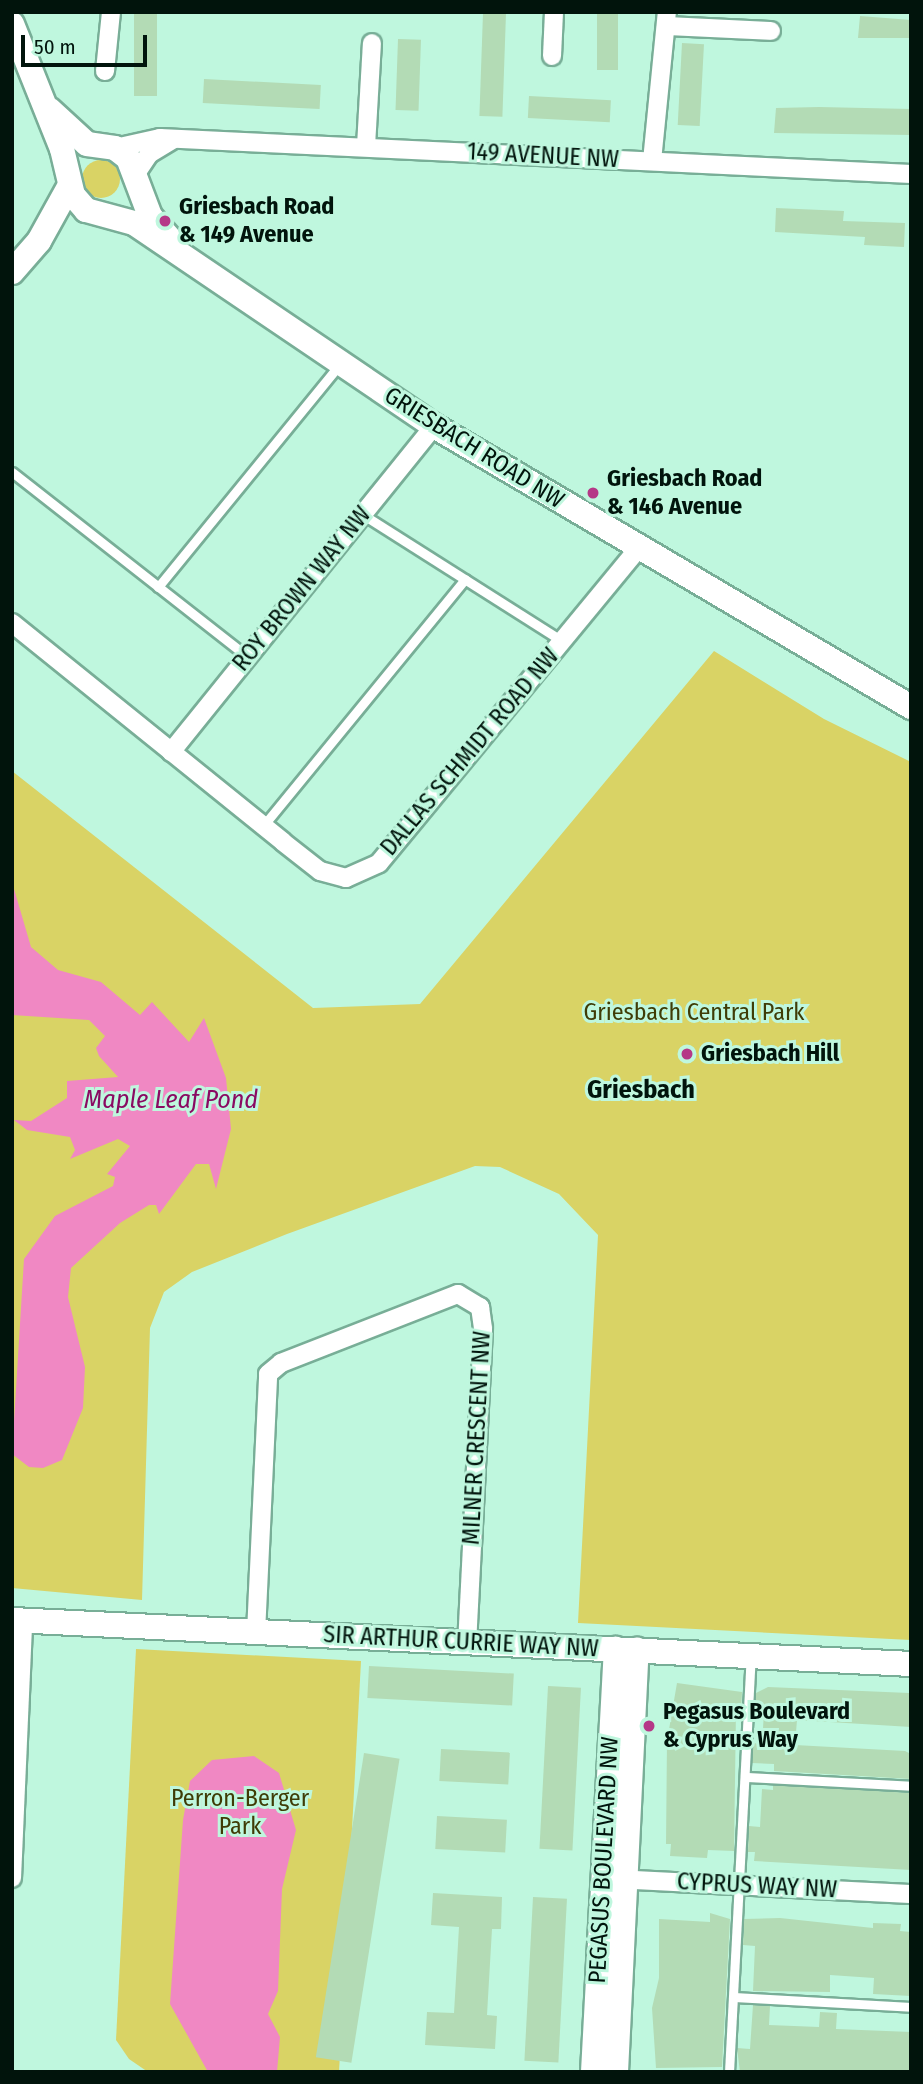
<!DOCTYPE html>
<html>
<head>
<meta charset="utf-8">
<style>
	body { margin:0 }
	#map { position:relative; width:923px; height:2084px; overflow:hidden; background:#bff7de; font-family:"Fira Sans Condensed",sans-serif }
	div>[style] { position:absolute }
	.green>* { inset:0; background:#d9d365 }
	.round { border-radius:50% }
	.water>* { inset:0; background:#f088c3 }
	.building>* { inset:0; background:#b3dbb5; transform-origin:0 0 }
	.roads { filter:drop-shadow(2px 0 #78ae97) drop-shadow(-2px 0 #78ae97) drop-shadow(0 2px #78ae97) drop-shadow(0 -2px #78ae97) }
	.lane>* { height:9px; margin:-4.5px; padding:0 4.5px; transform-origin:4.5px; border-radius:4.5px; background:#fff }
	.street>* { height:18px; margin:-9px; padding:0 9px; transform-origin:9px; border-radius:9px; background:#fff }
	.secondary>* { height:24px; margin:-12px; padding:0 12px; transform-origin:12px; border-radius:12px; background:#fff }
	.dots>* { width:19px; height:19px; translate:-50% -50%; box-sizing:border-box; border:4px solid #bff7de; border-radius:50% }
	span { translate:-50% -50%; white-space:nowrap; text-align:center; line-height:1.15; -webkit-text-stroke:6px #bff7de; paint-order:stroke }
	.street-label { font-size:24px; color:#01140c }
	.poi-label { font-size:24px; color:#01140c; font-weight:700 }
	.left { translate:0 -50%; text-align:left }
	.park-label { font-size:24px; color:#3f3c06 }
	.neighbourhood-label { font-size:26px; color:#01140c; font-weight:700 }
	.water-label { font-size:26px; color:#8a0a62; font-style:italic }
	.frame { position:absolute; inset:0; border:14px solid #01140c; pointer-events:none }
	.scale { position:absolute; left:21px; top:35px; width:126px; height:32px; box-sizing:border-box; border:4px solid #01140c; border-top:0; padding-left:9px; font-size:21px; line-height:24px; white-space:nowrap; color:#01140c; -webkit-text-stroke:5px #bff7de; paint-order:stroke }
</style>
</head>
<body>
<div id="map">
	<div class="green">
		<div class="round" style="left:82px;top:160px;width:38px;height:38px"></div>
		<div style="clip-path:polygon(714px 651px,824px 719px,911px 762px,911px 1640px,578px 1623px,598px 1235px,559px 1194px,500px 1167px,475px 1166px,287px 1234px,192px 1272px,164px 1292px,150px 1328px,142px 1600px,12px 1588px,12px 771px,313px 1008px,420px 1004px)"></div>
		<div style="clip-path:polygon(136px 1649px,361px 1661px,339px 2072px,148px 2072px,129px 2059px,116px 2040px)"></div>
	</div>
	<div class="water">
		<div style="clip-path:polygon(12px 882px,31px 947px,58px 970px,101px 982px,140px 1015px,152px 1002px,189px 1042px,204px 1018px,226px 1078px,231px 1129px,216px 1189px,209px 1164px,196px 1164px,159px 1214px,156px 1205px,149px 1205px,120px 1223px,71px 1268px,68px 1297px,85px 1367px,83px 1408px,62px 1460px,43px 1468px,29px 1467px,12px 1454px,24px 1259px,55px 1216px,113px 1186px,115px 1177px,107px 1174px,130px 1146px,118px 1139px,70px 1159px,75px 1150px,70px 1137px,27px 1130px,14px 1120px,31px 1121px,67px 1098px,67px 1081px,118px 1077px,99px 1056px,96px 1048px,105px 1036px,89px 1020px,12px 1015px)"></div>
		<div style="clip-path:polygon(254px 1756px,279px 1773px,296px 1830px,282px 1889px,278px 1991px,268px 2014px,280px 2037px,277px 2072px,208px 2072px,170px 2004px,183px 1820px,190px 1781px,212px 1760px)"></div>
	</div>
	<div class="building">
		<div style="left:134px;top:12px;width:23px;height:84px"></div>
		<div style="left:597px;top:12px;width:21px;height:58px"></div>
		<div style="left:483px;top:13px;width:23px;height:103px;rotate:2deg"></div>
		<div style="clip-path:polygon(860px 16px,911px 20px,911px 38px,858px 38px)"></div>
		<div style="left:398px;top:39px;width:23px;height:71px;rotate:2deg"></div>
		<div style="left:682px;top:43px;width:22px;height:82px;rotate:3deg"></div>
		<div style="left:204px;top:79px;width:117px;height:24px;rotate:3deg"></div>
		<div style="left:529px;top:96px;width:82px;height:22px;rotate:3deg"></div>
		<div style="clip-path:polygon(819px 107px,911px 109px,911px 135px,774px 133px,776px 108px)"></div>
		<div style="clip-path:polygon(776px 208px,844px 211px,843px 221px,905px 223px,904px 247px,864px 245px,865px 237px,775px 232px)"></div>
		<div style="left:369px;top:1666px;width:145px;height:32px;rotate:3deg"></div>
		<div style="clip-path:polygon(677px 1683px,742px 1692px,741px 1711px,736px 1710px,734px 1851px,708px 1850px,707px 1858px,670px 1856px,671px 1844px,666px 1844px,667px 1741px)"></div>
		<div style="left:548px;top:1686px;width:33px;height:163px;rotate:3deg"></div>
		<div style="clip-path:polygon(768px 1687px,909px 1693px,911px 1727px,797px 1720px,795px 1745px,905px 1751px,911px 1754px,911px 1779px,774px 1771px,774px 1764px,752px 1763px,753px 1743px,762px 1744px,764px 1712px,755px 1711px,756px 1693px)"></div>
		<div style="left:441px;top:1749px;width:69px;height:32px;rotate:3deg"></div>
		<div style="left:364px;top:1753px;width:36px;height:308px;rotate:9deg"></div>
		<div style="clip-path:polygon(773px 1785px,911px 1793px,911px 1870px,754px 1861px,755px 1852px,748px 1852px,749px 1826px,760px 1827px,762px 1789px,773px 1790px)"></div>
		<div style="left:437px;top:1816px;width:70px;height:33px;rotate:3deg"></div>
		<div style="clip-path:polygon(433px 1893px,502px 1897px,501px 1929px,492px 1929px,487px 2015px,497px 2016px,495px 2049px,425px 2045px,427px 2012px,454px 2013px,459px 1927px,431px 1925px)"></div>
		<div style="left:533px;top:1897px;width:34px;height:164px;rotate:3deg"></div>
		<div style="clip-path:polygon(710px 1913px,730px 1919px,722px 2067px,656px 2068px,652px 2008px,659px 1978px,659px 1919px,710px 1922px)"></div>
		<div style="clip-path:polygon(780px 1918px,873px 1928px,873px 1923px,901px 1924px,900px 1931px,911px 1932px,911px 1996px,873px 1994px,874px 1978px,830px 1975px,830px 1992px,753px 1991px,755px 1946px,743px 1945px,744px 1919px)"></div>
		<div style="clip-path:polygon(753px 2005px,770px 2006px,769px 2025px,819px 2027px,820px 2012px,837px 2013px,836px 2029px,911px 2032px,911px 2072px,740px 2072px,737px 2048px,750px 2049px)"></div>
	</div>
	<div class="roads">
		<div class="lane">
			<div style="left:12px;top:472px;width:300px;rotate:38.1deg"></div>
			<div style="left:362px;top:514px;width:237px;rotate:32.4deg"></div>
			<div style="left:158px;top:587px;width:289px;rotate:-50.8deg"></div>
			<div style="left:263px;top:826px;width:319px;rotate:-50.7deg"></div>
			<div style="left:747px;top:1777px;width:164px;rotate:3.1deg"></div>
			<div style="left:734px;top:1997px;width:177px;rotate:3.2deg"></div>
			<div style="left:729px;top:2072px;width:415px;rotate:-87deg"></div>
		</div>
		<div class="street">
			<div style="left:666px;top:26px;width:105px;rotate:2.7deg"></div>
			<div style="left:552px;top:56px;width:44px;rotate:-87.4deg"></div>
			<div style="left:105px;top:71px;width:59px;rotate:-84.2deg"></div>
			<div style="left:366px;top:146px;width:103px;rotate:-86.7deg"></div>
			<div style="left:115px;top:148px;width:46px;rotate:-12.5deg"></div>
			<div style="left:160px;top:138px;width:752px;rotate:2.74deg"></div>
			<div style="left:652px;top:161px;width:150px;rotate:-84.3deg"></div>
			<div style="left:135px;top:175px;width:25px;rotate:-56deg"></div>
			<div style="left:149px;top:154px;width:27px;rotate:-31deg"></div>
			<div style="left:12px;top:623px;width:348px;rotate:38.9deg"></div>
			<div style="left:283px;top:842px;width:47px;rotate:38.1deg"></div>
			<div style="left:320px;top:871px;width:27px;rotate:15deg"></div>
			<div style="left:346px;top:878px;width:36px;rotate:-24deg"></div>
			<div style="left:379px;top:863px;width:408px;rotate:-50.5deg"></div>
			<div style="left:171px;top:752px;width:419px;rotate:-51.1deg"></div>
			<div style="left:256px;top:1633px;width:259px;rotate:-87.3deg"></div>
			<div style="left:268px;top:1374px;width:17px;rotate:-40deg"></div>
			<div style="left:281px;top:1363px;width:190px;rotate:-21.3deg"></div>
			<div style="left:458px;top:1294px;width:26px;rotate:31deg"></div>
			<div style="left:480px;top:1307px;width:22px;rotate:82deg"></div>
			<div style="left:483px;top:1329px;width:313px;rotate:92.9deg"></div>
			<div style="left:12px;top:1878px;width:257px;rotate:-87.5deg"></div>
			<div style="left:614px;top:1879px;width:297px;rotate:2.9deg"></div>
		</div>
		<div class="secondary">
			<div style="left:12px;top:24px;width:135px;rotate:68.2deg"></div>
			<div style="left:62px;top:149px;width:47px;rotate:76.6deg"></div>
			<div style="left:73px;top:195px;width:20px;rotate:49deg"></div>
			<div style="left:86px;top:210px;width:50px;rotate:15.2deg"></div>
			<div style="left:134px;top:223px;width:362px;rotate:34.1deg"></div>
			<div style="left:434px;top:426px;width:554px;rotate:30.5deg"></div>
			<div style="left:50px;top:110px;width:50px;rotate:42.6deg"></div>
			<div style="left:87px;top:144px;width:28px;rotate:8deg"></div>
			<div style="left:115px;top:148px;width:16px;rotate:38deg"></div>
			<div style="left:128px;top:158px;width:62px;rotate:69.2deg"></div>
			<div style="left:150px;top:216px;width:30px;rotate:49deg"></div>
			<div style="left:12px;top:272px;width:41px;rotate:-48.9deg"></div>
			<div style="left:39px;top:241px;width:64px;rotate:-61deg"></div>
			<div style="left:12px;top:1620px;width:900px;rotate:2.8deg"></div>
			<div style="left:593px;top:2072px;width:424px;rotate:-86.9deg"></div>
			<div style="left:616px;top:2072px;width:423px;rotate:-87.2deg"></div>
		</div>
	</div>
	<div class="dots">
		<div style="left:165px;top:221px;background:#b53887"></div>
		<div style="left:593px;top:493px;background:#b53887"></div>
		<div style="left:687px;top:1054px;background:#b53887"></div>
		<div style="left:649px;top:1726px;background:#b53887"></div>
	</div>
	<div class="street-label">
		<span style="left:543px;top:156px;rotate:3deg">149 AVENUE NW</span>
		<span style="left:474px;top:448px;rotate:32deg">GRIESBACH ROAD NW</span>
		<span style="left:302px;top:589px;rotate:-51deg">ROY BROWN WAY NW</span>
		<span style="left:470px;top:752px;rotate:-50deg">DALLAS SCHMIDT ROAD NW</span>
		<span style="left:477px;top:1438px;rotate:-87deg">MILNER CRESCENT NW</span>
		<span style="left:461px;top:1642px;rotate:3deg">SIR ARTHUR CURRIE WAY NW</span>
		<span style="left:604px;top:1860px;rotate:-87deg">PEGASUS BOULEVARD NW</span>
		<span style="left:757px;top:1886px;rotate:3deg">CYPRUS WAY NW</span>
	</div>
	<div class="poi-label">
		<span class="left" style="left:179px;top:221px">Griesbach Road<br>&amp; 149 Avenue</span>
		<span class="left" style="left:607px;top:493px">Griesbach Road<br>&amp; 146 Avenue</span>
		<span class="left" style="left:701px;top:1054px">Griesbach Hill</span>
		<span class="left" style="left:663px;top:1726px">Pegasus Boulevard<br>&amp; Cyprus Way</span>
	</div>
	<div class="park-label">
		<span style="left:694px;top:1013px">Griesbach Central Park</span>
		<span style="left:240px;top:1813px">Perron-Berger<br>Park</span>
	</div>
	<div class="neighbourhood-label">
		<span style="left:641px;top:1090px">Griesbach</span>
	</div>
	<div class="water-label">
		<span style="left:171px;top:1100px">Maple Leaf Pond</span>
	</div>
	<div class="frame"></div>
	<div class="scale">50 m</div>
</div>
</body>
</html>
